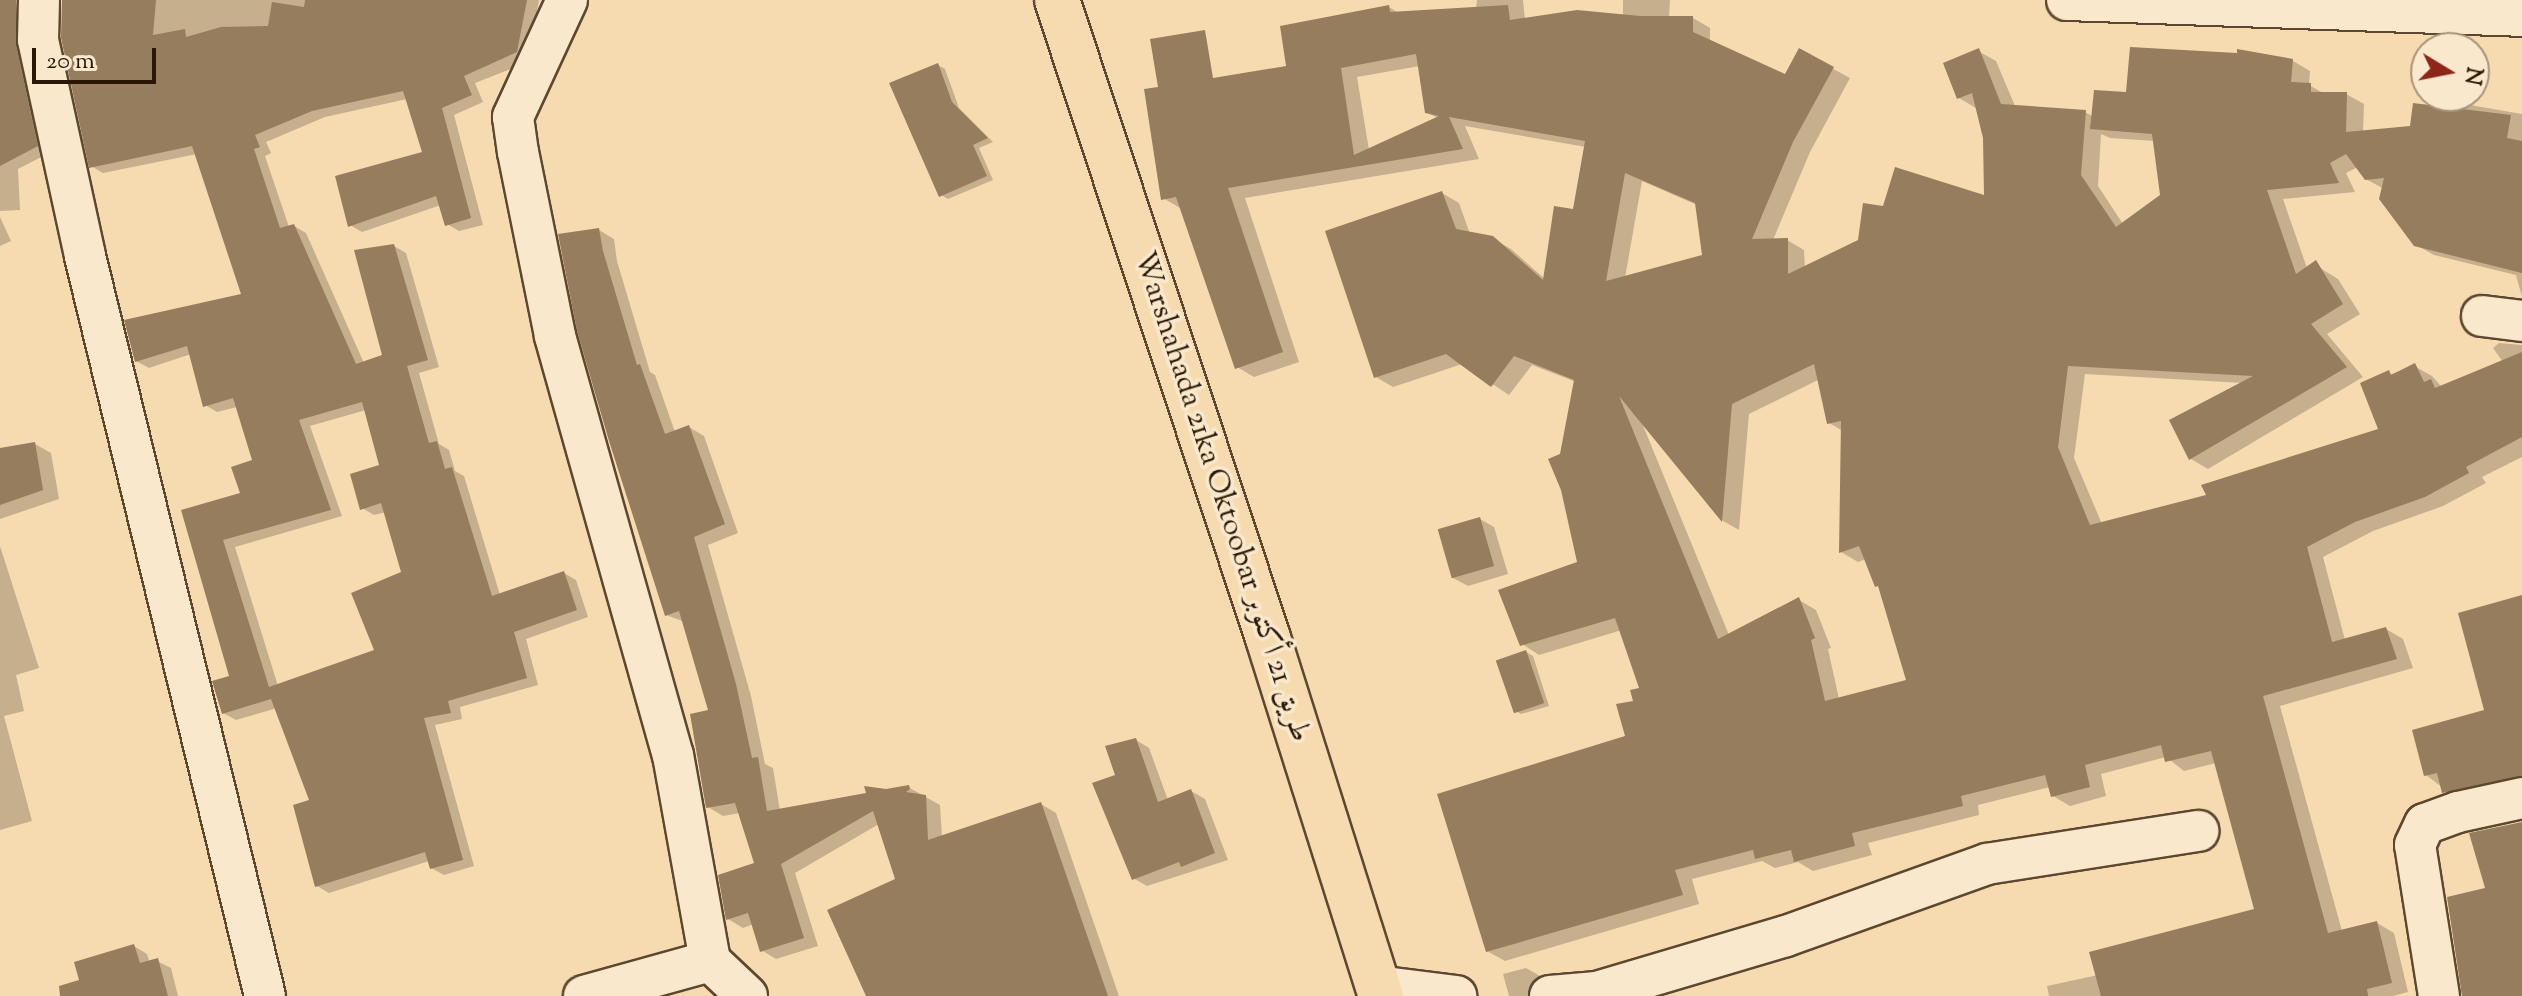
<!DOCTYPE html>
<html>
<head>
<meta charset="utf-8">
<style>
	body { margin:0 }
	#map { position:relative; width:2522px; height:996px; overflow:hidden; background:#f7dbb0; font-family:"Sorts Mill Goudy",Amiri,serif }
	div>[style] { position:absolute }
	.shadow>* { inset:0; background:#0003 }
	.building>* { inset:0; background:#957d5d; transform-origin:0 0 }
	.roads { filter:drop-shadow(2px 0 #5d482f) drop-shadow(-2px 0 #5d482f) drop-shadow(0 2px #5d482f) drop-shadow(0 -2px #5d482f) }
	.street>* { height:40px; margin:-20px; padding:0 20px; transform-origin:20px; border-radius:20px; background:#fae8cc }
	.primary>* { height:44px; margin:-22px; padding:0 22px; transform-origin:22px; border-radius:22px; background:#f7dbb0 }
	span { translate:-50% -50%; white-space:nowrap; text-align:center; line-height:1.15; -webkit-text-stroke:7px #fae8cc; paint-order:stroke }
	.street-label { font-size:30px; color:#2a1704 }
	.north { position:absolute; left:2410px; top:32px; width:80px; height:80px; box-sizing:border-box; background:#fae8cc; border:2px solid #a7947c; border-radius:50%; rotate:100deg; font-size:22px; font-weight:700; line-height:32px; text-align:center; color:#2a1704 }
	.north::after { content:''; display:block; margin:auto; width:28px; height:36px; background:#8f2418; clip-path:polygon(50% 0,100% 100%,50% 72%,0 100%) }
	.scale { position:absolute; left:32px; top:48px; width:124px; height:36px; box-sizing:border-box; border:4px solid #2a1704; border-top:0; padding-left:10px; font-size:24px; line-height:28px; white-space:nowrap; color:#2a1704; -webkit-text-stroke:6px #fae8cc; paint-order:stroke }
</style>
</head>
<body>
<div id="map">
	<div class="shadow">
		<div style="clip-path:polygon(0 0,31px 0,49px 153px,18px 169px,20px 210px,0 211px)"></div>
		<div style="clip-path:polygon(evenodd,62px 0,539px 0,528px 62px,475px 83px,483px 102px,454px 115px,483px 225px,459px 231px,447px 224px,441px 205px,362px 232px,350px 225px,424px 153px,407px 99px,325px 117px,266px 142px,271px 153px,265px 156px,289px 227px,294px 226px,306px 233px,364px 363px,384px 356px,394px 246px,406px 253px,439px 367px,419px 373px,439px 444px,449px 450px,455px 471px,464px 476px,500px 595px,564px 573px,576px 580px,588px 617px,526px 639px,538px 685px,460px 707px,462px 719px,435px 725px,474px 866px,444px 875px,431px 868px,429px 861px,329px 893px,317px 886px,312px 802px,277px 708px,236px 720px,223px 713px,231px 677px,184px 511px,242px 495px,255px 461px,237px 407px,217px 412px,205px 405px,191px 354px,149px 368px,136px 361px,244px 295px,197px 154px,103px 173px,91px 166px,63px 38px,62px 0,366px 410px,381px 467px,362px 508px,374px 515px,386px 512px,403px 573px,377px 651px,278px 686px,235px 547px,342px 516px,310px 426px,366px 410px)"></div>
		<div style="clip-path:polygon(evenodd,1477px 0,1523px 0,1525px 20px,1623px 16px,1623px 0,1670px 0,1669px 18px,1693px 18px,1710px 28px,1710px 42px,1786px 77px,1800px 51px,1850px 78px,1810px 152px,1773px 240px,1787px 240px,1804px 250px,1805px 269px,1859px 242px,1885px 208px,1986px 197px,1985px 138px,1976px 108px,1959px 98px,1978px 51px,1996px 61px,2015px 106px,2085px 112px,2094px 117px,2127px 94px,2293px 61px,2310px 71px,2309px 85px,2325px 94px,2346px 94px,2364px 104px,2363px 132px,2412px 128px,2427px 107px,2429px 98px,2522px 114px,2522px 297px,2516px 275px,2434px 255px,2416px 245px,2384px 189px,2366px 179px,2358px 167px,2346px 173px,2355px 192px,2283px 199px,2307px 268px,2320px 268px,2338px 279px,2360px 314px,2327px 334px,2363px 377px,2208px 469px,2191px 459px,2243px 383px,2085px 374px,2074px 458px,2102px 524px,2209px 496px,2381px 430px,2363px 384px,2414px 366px,2432px 376px,2442px 387px,2503px 362px,2493px 348px,2499px 343px,2522px 345px,2522px 457px,2482px 477px,2486px 483px,2443px 506px,2373px 531px,2323px 557px,2345px 640px,2386px 629px,2403px 639px,2413px 668px,2280px 706px,2342px 931px,2377px 923px,2394px 933px,2408px 992px,2393px 996px,2049px 996px,2047px 986px,2098px 975px,2257px 910px,2216px 763px,2184px 771px,2166px 757px,2101px 774px,2106px 796px,2070px 806px,2053px 796px,2050px 787px,1978px 805px,1979px 815px,1868px 843px,1872px 855px,1813px 871px,1798px 862px,1775px 868px,1762px 861px,1692px 879px,1699px 904px,1505px 961px,1487px 951px,1627px 737px,1635px 702px,1642px 690px,1622px 630px,1539px 655px,1522px 644px,1579px 563px,1561px 455px,1576px 382px,1532px 365px,1509px 395px,1462px 364px,1393px 387px,1376px 377px,1442px 193px,1459px 203px,1470px 234px,1492px 238px,1511px 249px,1545px 279px,1575px 211px,1586px 147px,1465px 126px,1479px 159px,1245px 198px,1299px 362px,1254px 377px,1237px 367px,1180px 208px,1163px 198px,1200px 119px,1389px 7px,1400px 14px,1476px 9px,1477px 0,1420px 66px,1426px 112px,1438px 118px,1369px 150px,1357px 77px,1420px 66px,1477px 0,2101px 134px,2110px 138px,2155px 141px,2162px 196px,2123px 224px,2098px 186px,2101px 134px,1477px 0,1642px 181px,1697px 205px,1704px 257px,1625px 278px,1642px 181px,1477px 0,1820px 379px,1829px 423px,1843px 431px,1841px 552px,1858px 562px,1866px 559px,1881px 588px,1908px 682px,1839px 699px,1828px 649px,1831px 648px,1816px 610px,1799px 600px,1729px 635px,1642px 423px,1723px 521px,1739px 530px,1749px 414px,1820px 379px)"></div>
		<div style="clip-path:polygon(938px 65px,945px 69px,959px 108px,993px 142px,979px 148px,993px 180px,948px 199px,941px 195px)"></div>
		<div style="clip-path:polygon(0 217px,11px 241px,0 246px)"></div>
		<div style="clip-path:polygon(599px 230px,614px 239px,617px 261px,650px 372px,655px 375px,675px 432px,689px 427px,704px 436px,738px 533px,708px 545px,751px 696px,765px 764px,773px 768px,780px 811px,908px 787px,940px 805px,942px 837px,1041px 804px,1056px 813px,1119px 996px,885px 996px,897px 880px,879px 824px,795px 873px,818px 946px,776px 959px,761px 950px,754px 924px,743px 928px,728px 919px,756px 865px,740px 813px,723px 816px,708px 807px,711px 711px,685px 622px,666px 615px)"></div>
		<div style="clip-path:polygon(35px 444px,51px 453px,59px 499px,0 519px,0 450px)"></div>
		<div style="clip-path:polygon(1480px 519px,1494px 527px,1508px 574px,1468px 586px,1453px 578px)"></div>
		<div style="clip-path:polygon(0 546px,39px 668px,16px 675px,24px 711px,4px 716px,32px 821px,0 830px)"></div>
		<div style="clip-path:polygon(2522px 596px,2522px 786px,2460px 801px,2426px 775px,2487px 711px)"></div>
		<div style="clip-path:polygon(1526px 652px,1533px 656px,1549px 706px,1521px 714px,1514px 710px)"></div>
		<div style="clip-path:polygon(1136px 740px,1149px 748px,1168px 800px,1191px 791px,1205px 799px,1228px 860px,1147px 886px,1133px 878px,1117px 776px)"></div>
		<div style="clip-path:polygon(134px 946px,147px 954px,150px 963px,157px 961px,171px 968px,178px 996px,86px 996px)"></div>
		<div style="clip-path:polygon(1526px 968px,1540px 976px,1545px 996px,1509px 996px,1503px 974px)"></div>
	</div>
	<div class="building">
		<div style="clip-path:polygon(0 0,16px 0,16px 45px,38px 146px,0 166px)"></div>
		<div style="clip-path:polygon(evenodd,62px 0,156px 0,153px 35px,185px 29px,186px 37px,221px 27px,268px 26px,272px 2px,304px 7px,305px 0,527px 0,517px 52px,464px 76px,472px 95px,442px 108px,471px 218px,445px 226px,436px 196px,348px 227px,335px 176px,422px 152px,403px 91px,312px 111px,255px 135px,260px 147px,254px 149px,280px 228px,294px 224px,356px 364px,382px 355px,354px 250px,394px 244px,428px 360px,407px 366px,429px 443px,437px 441px,445px 469px,452px 467px,492px 596px,564px 571px,577px 610px,514px 632px,527px 678px,448px 701px,451px 713px,424px 718px,463px 860px,430px 869px,425px 852px,315px 887px,293px 805px,309px 800px,271px 699px,222px 714px,212px 681px,229px 676px,181px 510px,240px 493px,231px 467px,252px 460px,233px 398px,203px 407px,187px 346px,135px 362px,124px 320px,241px 294px,192px 146px,89px 168px,61px 38px,62px 0,362px 402px,379px 465px,350px 474px,360px 510px,381px 503px,401px 572px,351px 593px,374px 650px,269px 687px,223px 540px,331px 510px,299px 420px,362px 402px)"></div>
		<div style="clip-path:polygon(evenodd,1389px 5px,1390px 12px,1508px 5px,1510px 20px,1577px 10px,1640px 16px,1693px 16px,1693px 32px,1785px 74px,1799px 48px,1834px 67px,1793px 142px,1752px 239px,1788px 238px,1788px 274px,1858px 240px,1863px 203px,1883px 206px,1895px 167px,1984px 195px,1983px 138px,1972px 93px,1957px 99px,1943px 63px,1979px 48px,2001px 104px,2086px 110px,2081px 175px,2116px 227px,2160px 195px,2152px 134px,2090px 129px,2094px 90px,2126px 92px,2130px 47px,2237px 53px,2237px 49px,2293px 59px,2291px 82px,2311px 83px,2311px 92px,2347px 92px,2346px 132px,2410px 126px,2413px 103px,2511px 115px,2507px 138px,2522px 141px,2522px 273px,2414px 246px,2379px 199px,2384px 178px,2365px 180px,2346px 154px,2330px 163px,2339px 183px,2267px 190px,2296px 274px,2316px 260px,2343px 304px,2311px 324px,2347px 367px,2189px 460px,2169px 420px,2253px 376px,2068px 366px,2058px 447px,2090px 525px,2206px 495px,2201px 485px,2378px 429px,2360px 383px,2389px 370px,2391px 375px,2415px 363px,2424px 382px,2431px 379px,2435px 388px,2522px 352px,2522px 437px,2466px 467px,2469px 473px,2425px 497px,2355px 522px,2307px 547px,2332px 642px,2386px 627px,2397px 659px,2263px 696px,2328px 933px,2377px 921px,2392px 983px,2367px 989px,2368px 996px,2101px 996px,2089px 952px,2254px 909px,2211px 751px,2165px 762px,2161px 745px,2085px 765px,2090px 787px,2051px 797px,2045px 775px,1961px 796px,1963px 806px,1852px 833px,1855px 846px,1794px 862px,1791px 850px,1755px 859px,1753px 850px,1675px 870px,1683px 895px,1486px 952px,1437px 794px,1625px 736px,1616px 704px,1633px 701px,1630px 690px,1639px 688px,1615px 618px,1520px 646px,1498px 590px,1577px 562px,1561px 490px,1548px 459px,1560px 454px,1574px 380px,1514px 356px,1491px 387px,1446px 354px,1374px 378px,1325px 231px,1442px 191px,1456px 229px,1493px 236px,1543px 280px,1554px 206px,1573px 209px,1585px 141px,1449px 117px,1463px 149px,1228px 188px,1283px 352px,1235px 369px,1176px 197px,1161px 200px,1144px 89px,1158px 87px,1150px 39px,1205px 30px,1213px 78px,1286px 66px,1280px 26px,1389px 5px,1416px 54px,1425px 113px,1439px 116px,1354px 155px,1341px 68px,1416px 54px,1389px 5px,1625px 173px,1695px 203px,1702px 255px,1606px 281px,1625px 173px,1389px 5px,1814px 364px,1827px 424px,1841px 421px,1839px 553px,1859px 546px,1875px 587px,1878px 586px,1906px 680px,1825px 701px,1811px 640px,1815px 638px,1799px 597px,1718px 639px,1619px 396px,1722px 522px,1732px 404px,1814px 364px)"></div>
		<div style="clip-path:polygon(938px 63px,952px 102px,988px 138px,973px 145px,987px 176px,939px 197px,889px 83px)"></div>
		<div style="clip-path:polygon(599px 228px,603px 251px,637px 365px,640px 364px,665px 434px,689px 425px,725px 524px,694px 537px,736px 684px,752px 758px,758px 757px,767px 811px,866px 793px,864px 786px,886px 789px,909px 785px,910px 789px,906px 792px,926px 795px,928px 840px,1041px 802px,1108px 996px,866px 996px,827px 910px,895px 879px,873px 811px,781px 864px,804px 938px,760px 952px,748px 913px,726px 920px,718px 875px,754px 863px,735px 803px,706px 808px,690px 714px,708px 710px,679px 611px,665px 616px,609px 441px,577px 331px,558px 234px)"></div>
		<div style="clip-path:polygon(35px 442px,43px 490px,0 505px,0 448px)"></div>
		<div style="left:1480px;top:517px;width:51px;height:44px;rotate:74deg"></div>
		<div style="clip-path:polygon(2522px 595px,2522px 776px,2442px 793px,2437px 773px,2424px 776px,2412px 730px,2484px 710px,2458px 613px)"></div>
		<div style="left:1526px;top:650px;width:56px;height:32px;rotate:71deg"></div>
		<div style="clip-path:polygon(1136px 738px,1158px 802px,1191px 789px,1215px 853px,1181px 867px,1179px 862px,1132px 880px,1092px 783px,1115px 775px,1105px 746px)"></div>
		<div style="clip-path:polygon(2522px 822px,2522px 996px,2462px 996px,2447px 897px,2485px 888px,2469px 833px)"></div>
		<div style="clip-path:polygon(134px 944px,140px 963px,158px 958px,168px 996px,60px 996px,59px 986px,79px 980px,74px 962px)"></div>
	</div>
	<div class="roads">
		<div class="street">
			<div style="left:39px;top:0;width:40px;rotate:91.4deg"></div>
			<div style="left:38px;top:40px;width:221px;rotate:77.7deg"></div>
			<div style="left:85px;top:256px;width:762px;rotate:76.33deg"></div>
			<div style="left:567px;top:0;width:129px;rotate:114.8deg"></div>
			<div style="left:513px;top:117px;width:35px;rotate:82deg"></div>
			<div style="left:518px;top:152px;width:188px;rotate:78.6deg"></div>
			<div style="left:555px;top:336px;width:435px;rotate:74.3deg"></div>
			<div style="left:673px;top:755px;width:209px;rotate:79.8deg"></div>
			<div style="left:710px;top:961px;width:51px;rotate:43.4deg"></div>
			<div style="left:2067px;top:0;width:455px;rotate:2deg"></div>
			<div style="left:2482px;top:316px;width:40px;rotate:7.1deg"></div>
			<div style="left:1377px;top:986px;width:80px;rotate:7.2deg"></div>
			<div style="left:584px;top:996px;width:131px;rotate:-15.5deg"></div>
			<div style="left:1550px;top:996px;width:47px;rotate:-4.9deg"></div>
			<div style="left:1597px;top:992px;width:197px;rotate:-16.5deg"></div>
			<div style="left:1786px;top:936px;width:214px;rotate:-19.7deg"></div>
			<div style="left:1987px;top:864px;width:214px;rotate:-8.9deg"></div>
			<div style="left:2439px;top:996px;width:153px;rotate:-99deg"></div>
			<div style="left:2415px;top:845px;width:23px;rotate:-65deg"></div>
			<div style="left:2425px;top:824px;width:35px;rotate:-20deg"></div>
			<div style="left:2458px;top:812px;width:66px;rotate:-12.3deg"></div>
		</div>
		<div class="primary">
			<div style="left:1057px;top:0;width:672px;rotate:71.7deg"></div>
			<div style="left:1268px;top:638px;width:375px;rotate:72.5deg"></div>
		</div>
	</div>
	<div class="street-label">
		<span style="left:1221px;top:497px;rotate:72deg">Warshahada 21ka Oktoobar طريق 21 أكتوبر</span>
	</div>
	<div class="north">N</div>
	<div class="scale">20 m</div>
</div>
</body>
</html>
